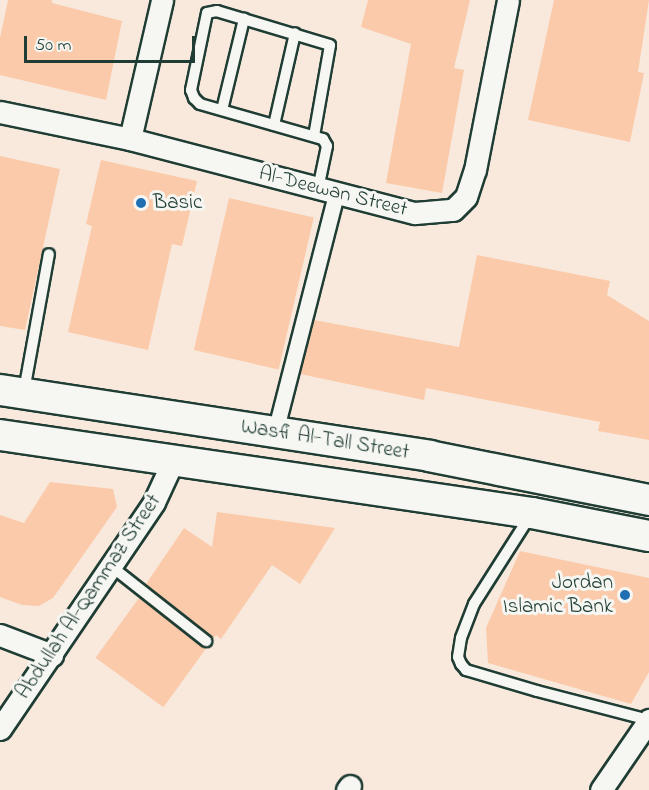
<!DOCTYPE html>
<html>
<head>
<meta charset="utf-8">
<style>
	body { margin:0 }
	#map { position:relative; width:649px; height:790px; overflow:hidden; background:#f8e9dc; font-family:"Indie Flower",sans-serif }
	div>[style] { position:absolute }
	.building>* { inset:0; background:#fbcaaa; transform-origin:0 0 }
	.roads { filter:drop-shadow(2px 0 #1f3d34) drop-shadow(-2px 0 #1f3d34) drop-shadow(0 2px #1f3d34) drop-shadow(0 -2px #1f3d34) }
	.service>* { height:10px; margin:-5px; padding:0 5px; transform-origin:5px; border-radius:5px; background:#f6f6f2 }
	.pedestrian>* { height:15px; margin:-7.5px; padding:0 7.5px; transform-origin:7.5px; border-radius:7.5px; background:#f6f6f2 }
	.minor>* { height:21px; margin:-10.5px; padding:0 10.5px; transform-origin:10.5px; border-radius:10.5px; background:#f6f6f2 }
	.secondary>* { height:30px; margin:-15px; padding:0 15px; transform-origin:15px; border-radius:15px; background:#f6f6f2 }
	.dots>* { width:16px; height:16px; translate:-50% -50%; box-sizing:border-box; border:3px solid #f6f6f2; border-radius:50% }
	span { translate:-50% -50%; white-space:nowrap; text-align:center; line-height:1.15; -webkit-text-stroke:6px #f6f6f2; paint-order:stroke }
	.street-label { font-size:21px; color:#1f3d34 }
	.poi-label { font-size:21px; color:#1f3d34 }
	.left { translate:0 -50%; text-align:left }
	.right { translate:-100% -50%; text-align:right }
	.scale { position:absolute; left:24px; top:36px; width:171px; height:27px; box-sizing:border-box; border:3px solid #1f3d34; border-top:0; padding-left:8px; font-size:18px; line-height:21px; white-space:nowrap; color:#1f3d34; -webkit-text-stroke:4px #f6f6f2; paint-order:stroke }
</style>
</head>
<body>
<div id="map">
	<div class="building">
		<div style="clip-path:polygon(8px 0,52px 0,52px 3px,122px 21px,106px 100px,0 75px,0 38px)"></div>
		<div style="clip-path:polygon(368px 0,470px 0,454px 68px,464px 70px,442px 193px,386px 183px,411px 44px,361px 27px)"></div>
		<div style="clip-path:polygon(554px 0,649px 0,638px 72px,644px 73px,630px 142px,528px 120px)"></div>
		<div style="clip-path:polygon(0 156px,60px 169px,25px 330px,0 326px)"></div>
		<div style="clip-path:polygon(101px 160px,197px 181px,182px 246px,172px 244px,148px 350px,68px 332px,92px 226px,86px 224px)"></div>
		<div style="left:229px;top:198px;width:87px;height:156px;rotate:13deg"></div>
		<div style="clip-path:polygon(477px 255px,610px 281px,607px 295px,649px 321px,649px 440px,598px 431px,600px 422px,426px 388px,424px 400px,300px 374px,314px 320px,459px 347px)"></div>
		<div style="clip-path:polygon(50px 482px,113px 489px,117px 507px,53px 598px,39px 606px,22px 605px,0 597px,0 515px,24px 523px)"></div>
		<div style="clip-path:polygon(217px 512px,335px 528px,300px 584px,272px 565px,221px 639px,216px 635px,213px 639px,146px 584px,184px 528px,212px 547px)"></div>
		<div style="clip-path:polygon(520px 551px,649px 578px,649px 672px,631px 704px,488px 663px,486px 628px)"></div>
		<div style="left:139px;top:598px;width:84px;height:74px;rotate:36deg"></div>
	</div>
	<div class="roads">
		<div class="service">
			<div style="left:222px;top:110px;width:94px;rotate:-76.4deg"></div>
			<div style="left:274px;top:125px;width:94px;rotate:-77.1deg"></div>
			<div style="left:314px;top:136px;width:92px;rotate:-80deg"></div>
			<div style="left:330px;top:45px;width:118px;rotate:-163.3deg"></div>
			<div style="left:217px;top:11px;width:10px;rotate:169deg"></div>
			<div style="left:207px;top:13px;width:79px;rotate:101.7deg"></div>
			<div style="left:191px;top:90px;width:9px;rotate:69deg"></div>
			<div style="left:194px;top:98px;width:8px;rotate:45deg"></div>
			<div style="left:200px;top:104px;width:128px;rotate:15.9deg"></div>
			<div style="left:323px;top:139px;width:8px;rotate:60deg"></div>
			<div style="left:327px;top:146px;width:44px;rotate:101.8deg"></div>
			<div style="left:24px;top:391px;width:139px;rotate:-79.7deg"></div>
			<div style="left:530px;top:516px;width:104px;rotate:122.5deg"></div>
			<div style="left:474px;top:604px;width:36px;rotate:111deg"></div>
			<div style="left:461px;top:638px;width:19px;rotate:99deg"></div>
			<div style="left:458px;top:657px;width:8px;rotate:67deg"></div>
			<div style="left:461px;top:664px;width:8px;rotate:50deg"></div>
			<div style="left:466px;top:670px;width:74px;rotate:16.5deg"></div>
			<div style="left:537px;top:691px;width:116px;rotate:14.5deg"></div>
			<div style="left:112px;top:567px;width:120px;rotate:38.2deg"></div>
		</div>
		<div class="pedestrian">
			<div style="left:275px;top:432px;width:246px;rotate:-75.6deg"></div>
		</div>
		<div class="minor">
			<div style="left:0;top:112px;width:133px;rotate:11.7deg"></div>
			<div style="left:130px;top:139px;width:294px;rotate:14.6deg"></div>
			<div style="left:415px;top:213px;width:38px;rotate:-5deg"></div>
			<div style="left:453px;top:210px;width:18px;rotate:-45deg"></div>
			<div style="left:466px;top:197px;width:28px;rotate:-72deg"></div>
			<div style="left:475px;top:170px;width:173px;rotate:-79deg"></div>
			<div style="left:130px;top:139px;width:143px;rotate:-77deg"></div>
			<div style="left:0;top:635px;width:56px;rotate:21deg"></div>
			<div style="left:0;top:729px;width:274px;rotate:-55.8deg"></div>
			<div style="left:154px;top:502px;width:45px;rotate:-65.1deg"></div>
			<div style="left:347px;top:790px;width:5px;rotate:-53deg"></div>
			<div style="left:601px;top:790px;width:85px;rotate:-55.6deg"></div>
		</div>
		<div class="secondary">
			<div style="left:0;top:390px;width:434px;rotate:8.7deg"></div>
			<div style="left:429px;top:456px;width:224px;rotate:11.3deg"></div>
			<div style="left:0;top:435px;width:538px;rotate:8.34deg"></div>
			<div style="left:532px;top:513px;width:119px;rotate:11.1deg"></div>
		</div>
	</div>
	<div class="dots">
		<div style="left:141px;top:203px;background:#1f6fb2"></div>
		<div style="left:625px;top:595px;background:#1f6fb2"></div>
	</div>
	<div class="street-label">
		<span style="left:333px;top:192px;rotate:14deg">Al-Deewan Street</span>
		<span style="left:325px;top:440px;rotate:9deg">Wasfi Al-Tall Street</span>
		<span style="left:89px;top:597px;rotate:-56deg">Abdullah Al-Qammaz Street</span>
	</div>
	<div class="poi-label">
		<span class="left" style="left:153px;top:203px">Basic</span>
		<span class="right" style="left:613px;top:595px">Jordan<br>Islamic Bank</span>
	</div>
	<div class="scale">50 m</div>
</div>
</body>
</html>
